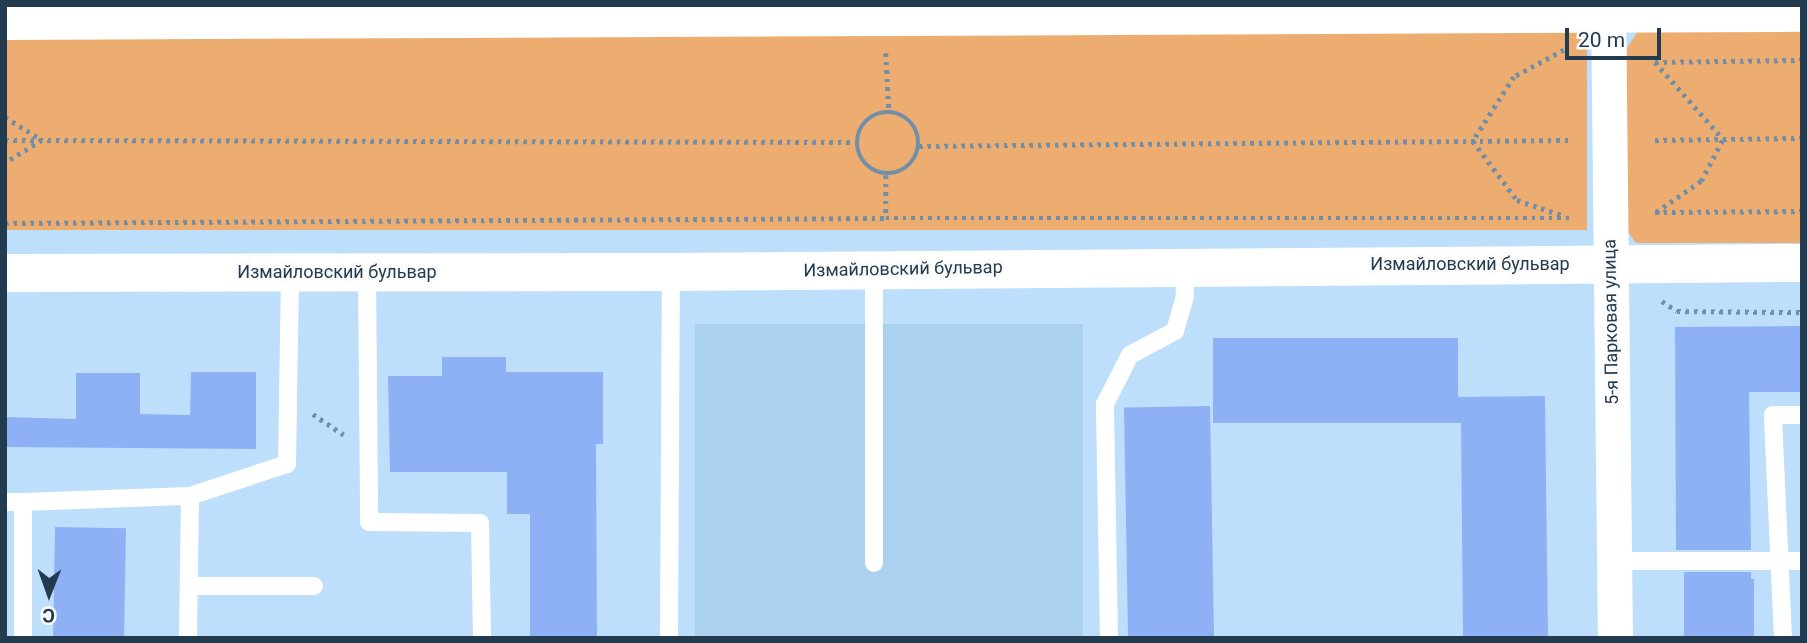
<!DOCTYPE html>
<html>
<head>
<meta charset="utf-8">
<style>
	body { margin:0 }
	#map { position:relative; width:1807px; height:643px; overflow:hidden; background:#bddffc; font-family:Roboto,sans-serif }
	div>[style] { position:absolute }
	.built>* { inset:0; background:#aad1f0; transform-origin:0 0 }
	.green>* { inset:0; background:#edad70; transform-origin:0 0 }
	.building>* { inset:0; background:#8eb1f6; transform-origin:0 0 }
	.path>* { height:4.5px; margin-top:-2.25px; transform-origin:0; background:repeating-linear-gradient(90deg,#728fa7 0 3.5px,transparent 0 8.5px) }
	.path>.ring { margin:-2.25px; padding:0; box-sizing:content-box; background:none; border:4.5px solid #728fa7; border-radius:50% }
	.lane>* { height:18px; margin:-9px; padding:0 9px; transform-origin:9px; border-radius:9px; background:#fff }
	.street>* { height:35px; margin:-17.5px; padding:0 17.5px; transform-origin:17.5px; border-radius:17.5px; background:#fff }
	.secondary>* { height:38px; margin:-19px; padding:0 19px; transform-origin:19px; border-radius:19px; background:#fff }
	span { translate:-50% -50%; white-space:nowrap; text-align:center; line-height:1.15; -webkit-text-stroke:6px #fbfbfb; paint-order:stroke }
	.street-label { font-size:18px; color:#233b4e }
	.frame { position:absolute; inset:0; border:7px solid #233b4e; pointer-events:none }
	.north { position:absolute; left:14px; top:559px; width:70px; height:70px; -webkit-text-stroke:5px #fbfbfb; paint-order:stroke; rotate:181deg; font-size:19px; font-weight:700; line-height:28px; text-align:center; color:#233b4e }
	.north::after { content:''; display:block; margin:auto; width:24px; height:32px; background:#233b4e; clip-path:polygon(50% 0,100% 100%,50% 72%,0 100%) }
	.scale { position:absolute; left:1565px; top:28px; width:96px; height:32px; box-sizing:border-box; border:4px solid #233b4e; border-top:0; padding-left:9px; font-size:21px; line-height:24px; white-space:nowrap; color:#233b4e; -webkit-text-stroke:5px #fbfbfb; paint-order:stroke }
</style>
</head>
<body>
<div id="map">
	<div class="built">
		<div style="left:695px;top:324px;width:388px;height:314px"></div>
	</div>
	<div class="green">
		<div style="left:1587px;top:24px;width:206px;height:1582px;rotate:90deg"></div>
		<div style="clip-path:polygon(1802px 30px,1802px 243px,1636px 243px,1625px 228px,1627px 48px,1638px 31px)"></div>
	</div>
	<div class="building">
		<div style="clip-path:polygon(1802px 326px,1802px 392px,1749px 392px,1751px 550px,1676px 550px,1675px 327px)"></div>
		<div style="clip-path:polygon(1213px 338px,1458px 338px,1458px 397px,1545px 396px,1548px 638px,1463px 638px,1461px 423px,1213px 423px)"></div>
		<div style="clip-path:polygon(442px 357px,506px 357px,506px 372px,603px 372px,603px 444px,596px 444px,597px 638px,530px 638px,530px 514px,507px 514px,507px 472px,390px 472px,388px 376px,442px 376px)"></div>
		<div style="clip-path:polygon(191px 372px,256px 372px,256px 449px,5px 447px,5px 417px,76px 419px,76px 373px,140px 373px,140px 414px,190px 415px)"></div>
		<div style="left:1210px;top:406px;width:232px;height:86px;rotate:89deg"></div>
		<div style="left:55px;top:527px;width:71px;height:111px;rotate:1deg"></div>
		<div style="clip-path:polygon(1684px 572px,1751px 572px,1751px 579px,1754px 579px,1754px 638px,1684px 638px)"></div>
	</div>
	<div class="path">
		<div style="left:1564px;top:50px;width:57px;rotate:151.6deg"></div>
		<div style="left:1514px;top:77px;width:76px;rotate:122.6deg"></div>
		<div style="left:1473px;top:141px;width:74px;rotate:53.3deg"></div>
		<div style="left:1517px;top:200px;width:51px;rotate:18.4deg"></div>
		<div style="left:886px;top:53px;width:58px;rotate:87deg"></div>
		<div style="left:1655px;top:62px;width:147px;rotate:-0.8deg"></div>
		<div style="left:1655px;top:62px;width:103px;rotate:48.6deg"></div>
		<div class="ring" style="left:857px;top:112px;width:57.5px;height:57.5px"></div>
		<div style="left:5px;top:117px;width:44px;rotate:31.9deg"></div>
		<div style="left:42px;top:140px;width:44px;rotate:148.1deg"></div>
		<div style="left:5px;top:140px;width:851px;rotate:0.13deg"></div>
		<div style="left:1655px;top:140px;width:147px;rotate:-0.8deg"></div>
		<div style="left:919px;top:146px;width:651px;rotate:-0.53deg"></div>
		<div style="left:886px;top:175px;width:43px;rotate:90deg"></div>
		<div style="left:1655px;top:212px;width:147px;rotate:-0.4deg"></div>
		<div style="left:1656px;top:212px;width:55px;rotate:-34.6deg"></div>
		<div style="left:1701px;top:181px;width:47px;rotate:-62.4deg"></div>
		<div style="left:5px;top:223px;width:881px;rotate:-0.33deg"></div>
		<div style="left:886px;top:218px;width:685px"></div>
		<div style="left:1662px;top:301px;width:18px;rotate:34deg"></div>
		<div style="left:1677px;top:311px;width:125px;rotate:0.5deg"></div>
		<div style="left:313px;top:414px;width:37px;rotate:34deg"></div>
	</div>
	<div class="lane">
		<div style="left:874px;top:269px;width:294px;rotate:90deg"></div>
		<div style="left:367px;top:272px;width:250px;rotate:89.5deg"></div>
		<div style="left:369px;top:522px;width:111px;rotate:0.5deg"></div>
		<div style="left:480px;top:523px;width:115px;rotate:89deg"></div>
		<div style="left:190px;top:496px;width:102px;rotate:-18.3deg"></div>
		<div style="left:287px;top:464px;width:192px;rotate:-89.1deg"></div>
		<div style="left:5px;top:502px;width:18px"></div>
		<div style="left:23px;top:502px;width:136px;rotate:90deg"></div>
		<div style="left:23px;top:502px;width:167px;rotate:-2.1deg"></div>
		<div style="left:190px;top:496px;width:142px;rotate:90.8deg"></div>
		<div style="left:1614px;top:561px;width:188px"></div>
		<div style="left:189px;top:586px;width:125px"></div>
		<div style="left:669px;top:638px;width:366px;rotate:-89.7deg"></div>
		<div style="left:1109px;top:638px;width:234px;rotate:-91deg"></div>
		<div style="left:1105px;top:404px;width:55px;rotate:-63deg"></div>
		<div style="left:1130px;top:355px;width:51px;rotate:-28.1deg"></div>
		<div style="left:1175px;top:331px;width:35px;rotate:-74deg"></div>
		<div style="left:1185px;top:297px;width:31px;rotate:-92deg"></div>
		<div style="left:1783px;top:638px;width:223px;rotate:-92.6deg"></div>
		<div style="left:1773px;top:415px;width:29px"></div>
	</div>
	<div class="street">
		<div style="left:1608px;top:5px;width:633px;rotate:89.37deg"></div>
	</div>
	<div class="secondary">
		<div style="left:5px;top:21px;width:1797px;rotate:-0.26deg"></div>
		<div style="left:5px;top:273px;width:666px;rotate:-0.09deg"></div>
		<div style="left:671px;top:272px;width:1131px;rotate:-0.46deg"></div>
	</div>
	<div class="street-label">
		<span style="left:1470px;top:264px">Измайловский бульвар</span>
		<span style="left:903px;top:269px;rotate:-1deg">Измайловский бульвар</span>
		<span style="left:337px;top:272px">Измайловский бульвар</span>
		<span style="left:1611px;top:322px;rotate:-91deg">5-я Парковая улица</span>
	</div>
	<div class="frame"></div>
	<div class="north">С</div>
	<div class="scale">20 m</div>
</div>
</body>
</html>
